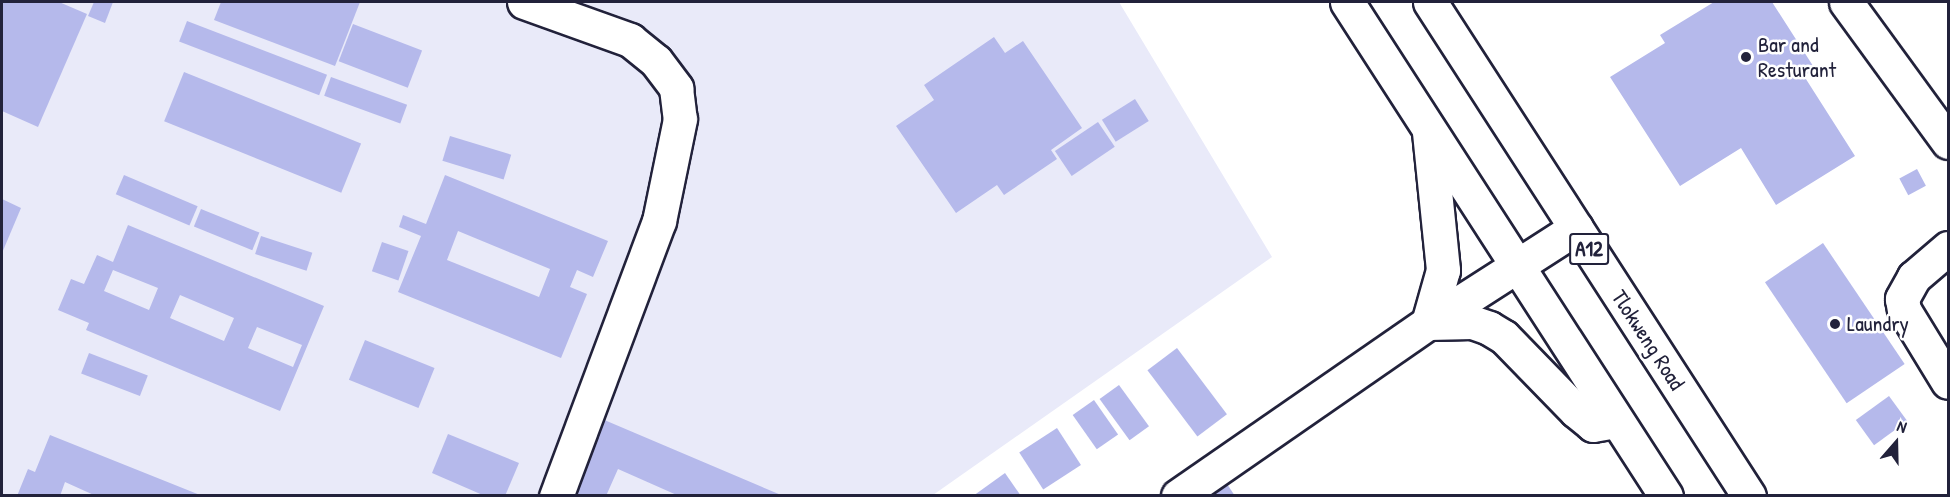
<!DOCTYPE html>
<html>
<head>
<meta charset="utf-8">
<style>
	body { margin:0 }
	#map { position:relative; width:1950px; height:497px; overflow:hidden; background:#fff; font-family:"Patrick Hand",sans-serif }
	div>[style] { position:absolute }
	.built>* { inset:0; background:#e9eaf9 }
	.building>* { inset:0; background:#b5b9eb; transform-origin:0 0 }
	.roads { filter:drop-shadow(2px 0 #22223b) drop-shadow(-2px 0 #22223b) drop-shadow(0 2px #22223b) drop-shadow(0 -2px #22223b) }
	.minor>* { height:33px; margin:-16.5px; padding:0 16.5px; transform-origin:16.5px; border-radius:16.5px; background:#fff }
	.major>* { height:33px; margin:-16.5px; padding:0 16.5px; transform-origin:16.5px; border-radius:16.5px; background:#fff }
	.dots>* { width:16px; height:16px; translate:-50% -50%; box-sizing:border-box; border:3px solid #fff; border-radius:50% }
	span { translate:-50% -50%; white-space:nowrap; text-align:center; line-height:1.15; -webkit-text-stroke:5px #fff; paint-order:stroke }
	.shield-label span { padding:2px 4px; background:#fff; border:2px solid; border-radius:4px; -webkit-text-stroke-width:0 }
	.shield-label { font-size:21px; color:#22223b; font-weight:700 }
	.poi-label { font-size:22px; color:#22223b }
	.left { translate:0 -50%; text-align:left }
	.street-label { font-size:22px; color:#22223b }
	.frame { position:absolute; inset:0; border:3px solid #22223b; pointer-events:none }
	.north { position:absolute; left:1866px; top:413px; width:60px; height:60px; -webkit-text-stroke:4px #fff; paint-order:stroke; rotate:20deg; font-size:16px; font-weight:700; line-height:24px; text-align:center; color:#22223b }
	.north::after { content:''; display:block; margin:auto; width:21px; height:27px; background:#22223b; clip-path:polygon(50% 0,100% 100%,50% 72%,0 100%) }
</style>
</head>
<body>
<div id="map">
	<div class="built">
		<div style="clip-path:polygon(2px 2px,1119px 2px,1272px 257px,933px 495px,2px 495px)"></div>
	</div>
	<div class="building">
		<div style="clip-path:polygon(2px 2px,59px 2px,87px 14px,38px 127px,2px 111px)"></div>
		<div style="clip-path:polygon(94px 2px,113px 2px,105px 23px,88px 16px)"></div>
		<div style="clip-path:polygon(221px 2px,360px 2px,335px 66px,214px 20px)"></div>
		<div style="clip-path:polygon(1714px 2px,1772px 2px,1815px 69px,1804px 76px,1855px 156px,1776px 205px,1741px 148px,1680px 186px,1610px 77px,1665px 43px,1660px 35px)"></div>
		<div style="left:187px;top:21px;width:150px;height:22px;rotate:21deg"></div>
		<div style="left:353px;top:24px;width:74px;height:40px;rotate:21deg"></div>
		<div style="clip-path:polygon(994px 37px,1005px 53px,1023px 41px,1082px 128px,1051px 150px,1057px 159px,1004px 195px,997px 185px,956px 213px,896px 126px,934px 100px,924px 85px)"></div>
		<div style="left:184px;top:72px;width:191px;height:53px;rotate:22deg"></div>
		<div style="left:331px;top:77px;width:81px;height:20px;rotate:20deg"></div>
		<div style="left:1135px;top:99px;width:26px;height:39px;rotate:58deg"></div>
		<div style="left:1098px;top:122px;width:30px;height:52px;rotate:56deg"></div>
		<div style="left:450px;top:136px;width:64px;height:26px;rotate:17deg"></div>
		<div style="left:1917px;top:169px;width:19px;height:20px;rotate:62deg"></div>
		<div style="left:124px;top:175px;width:80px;height:21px;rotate:23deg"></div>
		<div style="clip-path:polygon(evenodd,445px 175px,608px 241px,593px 277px,577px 270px,570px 287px,587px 294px,561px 358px,398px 292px,421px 236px,399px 227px,403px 215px,426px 224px,445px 175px,458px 231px,550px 269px,539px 297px,447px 260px,458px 231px)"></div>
		<div style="clip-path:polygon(2px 199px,21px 208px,2px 253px)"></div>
		<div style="left:201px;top:209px;width:63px;height:19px;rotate:22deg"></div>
		<div style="clip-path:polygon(evenodd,128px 225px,324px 306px,280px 411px,86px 330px,89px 323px,58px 310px,71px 279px,84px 284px,97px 255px,113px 262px,128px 225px,113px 270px,158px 288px,149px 310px,104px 291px,113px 270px,128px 225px,180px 295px,234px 318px,224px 341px,170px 318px,180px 295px,128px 225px,257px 327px,302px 345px,293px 367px,248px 348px,257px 327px)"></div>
		<div style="left:261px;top:236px;width:54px;height:19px;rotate:18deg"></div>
		<div style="left:382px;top:242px;width:28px;height:31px;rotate:19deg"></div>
		<div style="left:1823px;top:243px;width:146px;height:70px;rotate:56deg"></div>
		<div style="left:365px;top:340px;width:75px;height:43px;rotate:22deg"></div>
		<div style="left:1177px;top:348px;width:83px;height:37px;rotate:53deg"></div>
		<div style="left:89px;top:353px;width:63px;height:22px;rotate:21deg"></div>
		<div style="left:1119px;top:385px;width:51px;height:24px;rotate:54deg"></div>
		<div style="left:1889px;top:396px;width:31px;height:41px;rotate:54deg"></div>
		<div style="left:1094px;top:400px;width:42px;height:26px;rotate:55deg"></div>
		<div style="clip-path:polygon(602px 419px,781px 495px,679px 496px,618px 469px,606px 496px,569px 496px)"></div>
		<div style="left:1057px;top:428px;width:44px;height:45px;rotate:57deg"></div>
		<div style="clip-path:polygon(448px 434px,519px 463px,505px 496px,485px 496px,432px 473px)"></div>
		<div style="clip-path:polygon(50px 435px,200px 495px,200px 496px,96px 496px,65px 482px,60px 496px,17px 496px,28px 469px,35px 472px)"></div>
		<div style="clip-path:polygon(1005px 473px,1021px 496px,973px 496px)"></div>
		<div style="clip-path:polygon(1227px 484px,1235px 496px,1210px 496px)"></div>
	</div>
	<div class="roads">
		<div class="minor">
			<div style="left:524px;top:2px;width:113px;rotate:19.7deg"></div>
			<div style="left:630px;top:40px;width:33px;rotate:39deg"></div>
			<div style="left:656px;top:61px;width:34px;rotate:53deg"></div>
			<div style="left:676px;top:88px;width:31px;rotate:83deg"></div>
			<div style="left:680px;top:119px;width:104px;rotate:101.6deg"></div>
			<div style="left:659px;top:221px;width:294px;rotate:110.5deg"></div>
			<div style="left:1846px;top:2px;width:173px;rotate:53.9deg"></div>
			<div style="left:1948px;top:248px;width:45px;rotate:139.5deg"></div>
			<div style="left:1914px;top:277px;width:25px;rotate:119deg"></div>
			<div style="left:1902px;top:299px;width:11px;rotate:80deg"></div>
			<div style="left:1904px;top:310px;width:84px;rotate:58.6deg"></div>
			<div style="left:1178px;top:496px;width:304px;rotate:-34.7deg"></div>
			<div style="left:1428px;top:323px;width:176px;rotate:-32.7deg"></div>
		</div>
		<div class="major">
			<div style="left:1347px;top:2px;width:588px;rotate:57.15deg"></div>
			<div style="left:1430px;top:2px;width:588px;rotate:57.15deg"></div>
			<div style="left:1429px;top:132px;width:139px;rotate:84.2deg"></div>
			<div style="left:1443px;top:270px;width:55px;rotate:105.8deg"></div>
			<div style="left:1428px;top:323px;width:44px;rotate:-1.3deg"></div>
			<div style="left:1472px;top:322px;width:18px;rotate:19deg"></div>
			<div style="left:1489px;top:328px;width:17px;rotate:31deg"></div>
			<div style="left:1504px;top:337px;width:103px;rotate:45.8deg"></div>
			<div style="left:1576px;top:411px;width:22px;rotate:39deg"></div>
			<div style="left:1593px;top:425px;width:23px;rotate:-10deg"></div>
		</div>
	</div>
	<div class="dots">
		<div style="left:1746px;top:57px;background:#22223b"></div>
		<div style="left:1835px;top:324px;background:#22223b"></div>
	</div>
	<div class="shield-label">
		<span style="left:1589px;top:249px">A12</span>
	</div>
	<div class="poi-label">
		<span class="left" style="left:1758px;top:57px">Bar and<br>Resturant</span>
		<span class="left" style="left:1847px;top:324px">Laundry</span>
	</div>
	<div class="street-label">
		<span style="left:1648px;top:340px;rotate:57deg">Tlokweng Road</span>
	</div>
	<div class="frame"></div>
	<div class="north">N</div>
</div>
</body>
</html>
